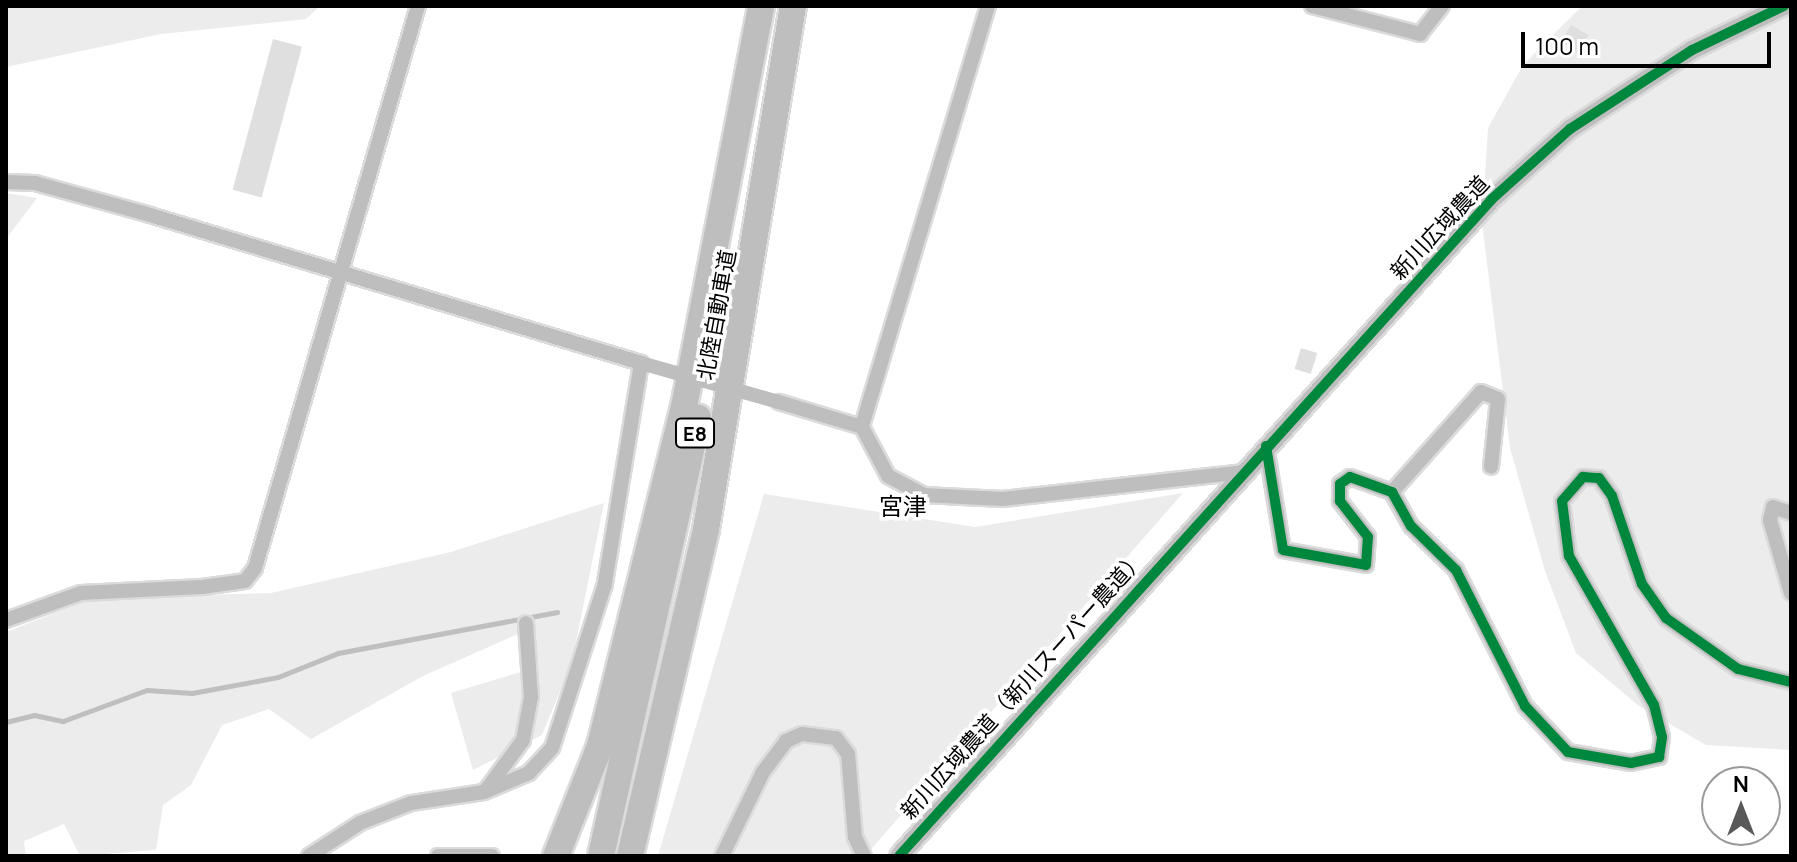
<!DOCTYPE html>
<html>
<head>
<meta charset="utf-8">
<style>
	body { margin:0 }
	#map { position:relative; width:1797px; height:862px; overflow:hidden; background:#fff; font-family:Manrope,"Noto Sans JP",sans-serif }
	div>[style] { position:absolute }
	.green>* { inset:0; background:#ececec }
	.stream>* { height:5px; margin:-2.5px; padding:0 2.5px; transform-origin:2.5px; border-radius:2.5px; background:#bfbfbf }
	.building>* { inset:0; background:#dfdfdf; transform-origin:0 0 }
	.roads { filter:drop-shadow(2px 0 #dbdbdb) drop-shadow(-2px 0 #dbdbdb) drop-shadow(0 2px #dbdbdb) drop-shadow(0 -2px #dbdbdb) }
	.minor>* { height:14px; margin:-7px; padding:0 7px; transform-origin:7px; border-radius:7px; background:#bebebe }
	.tertiary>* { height:18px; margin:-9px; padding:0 9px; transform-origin:9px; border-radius:9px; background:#bebebe }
	.motorway>* { height:26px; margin:-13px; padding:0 13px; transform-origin:13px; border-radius:13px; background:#bebebe }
	.minor-bridge>* { height:14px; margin:-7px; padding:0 7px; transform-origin:7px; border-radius:7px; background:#bebebe }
	.cycleway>* { height:10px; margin:-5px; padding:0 5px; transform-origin:5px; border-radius:5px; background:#00873e }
	span { translate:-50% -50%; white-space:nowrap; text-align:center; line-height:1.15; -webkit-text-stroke:7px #fff; paint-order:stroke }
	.shield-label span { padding:2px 6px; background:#fff; border:2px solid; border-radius:6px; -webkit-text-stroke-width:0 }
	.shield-label { font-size:20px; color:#000; font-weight:700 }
	.street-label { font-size:22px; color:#000 }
	.neighbourhood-label { font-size:24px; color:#000 }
	.frame { position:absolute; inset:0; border:8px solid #000; pointer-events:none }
	.north { position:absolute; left:1701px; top:766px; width:80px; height:80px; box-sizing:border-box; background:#fff; border:2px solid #999; border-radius:50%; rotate:0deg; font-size:22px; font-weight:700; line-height:32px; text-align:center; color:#000 }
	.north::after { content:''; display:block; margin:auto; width:28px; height:36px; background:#595959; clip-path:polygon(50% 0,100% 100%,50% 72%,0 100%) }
	.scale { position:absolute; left:1521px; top:32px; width:250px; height:36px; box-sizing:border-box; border:4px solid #000; border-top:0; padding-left:10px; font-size:24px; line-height:28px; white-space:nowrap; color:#000; -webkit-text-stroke:6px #fff; paint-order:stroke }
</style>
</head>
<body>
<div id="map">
	<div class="green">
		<div style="clip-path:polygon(6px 6px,320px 6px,306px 19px,161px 34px,6px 67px)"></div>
		<div style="clip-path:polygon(1582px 6px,1791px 6px,1791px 750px,1706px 745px,1639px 706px,1576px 653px,1545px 571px,1510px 448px,1482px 223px,1488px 128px,1523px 65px)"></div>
		<div style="clip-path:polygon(6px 193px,37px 198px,6px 239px)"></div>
		<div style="clip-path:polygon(1183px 493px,865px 856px,658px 856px,764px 494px,975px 527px)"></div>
		<div style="clip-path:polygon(604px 503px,572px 662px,542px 735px,473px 770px,451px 693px,534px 668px,527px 630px,423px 676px,311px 739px,269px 709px,222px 725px,191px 785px,163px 805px,156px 850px,80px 856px,64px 824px,24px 841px,26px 856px,6px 856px,6px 632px,93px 598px,271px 593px,451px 552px)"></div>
	</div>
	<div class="stream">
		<div style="left:6px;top:722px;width:29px;rotate:-14deg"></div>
		<div style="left:34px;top:715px;width:30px;rotate:12deg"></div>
		<div style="left:63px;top:721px;width:90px;rotate:-20.3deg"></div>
		<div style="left:147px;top:690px;width:45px;rotate:3.8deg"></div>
		<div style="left:192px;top:693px;width:87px;rotate:-10.5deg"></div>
		<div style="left:278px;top:677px;width:65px;rotate:-21.8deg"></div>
		<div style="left:338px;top:653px;width:223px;rotate:-10.6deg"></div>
	</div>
	<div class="building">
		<div style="left:1571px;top:25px;width:20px;height:20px;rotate:30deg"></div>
		<div style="left:273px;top:39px;width:30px;height:156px;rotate:15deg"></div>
		<div style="left:1301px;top:348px;width:17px;height:22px;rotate:17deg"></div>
	</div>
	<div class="roads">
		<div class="minor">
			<div style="left:988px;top:6px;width:439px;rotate:106.7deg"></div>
			<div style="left:862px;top:427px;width:55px;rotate:62deg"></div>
			<div style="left:888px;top:476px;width:40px;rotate:28deg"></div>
			<div style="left:923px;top:495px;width:80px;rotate:2.9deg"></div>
			<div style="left:1003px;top:499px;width:243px;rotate:-6.4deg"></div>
			<div style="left:1312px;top:6px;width:112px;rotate:14.5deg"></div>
			<div style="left:1420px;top:34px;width:36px;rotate:-52deg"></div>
			<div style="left:6px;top:182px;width:29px;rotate:2deg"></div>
			<div style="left:35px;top:183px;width:119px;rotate:15.5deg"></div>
			<div style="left:150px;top:215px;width:513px;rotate:16.77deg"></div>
			<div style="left:641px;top:363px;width:224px;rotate:99.3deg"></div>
			<div style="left:605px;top:584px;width:172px;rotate:107.9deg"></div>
			<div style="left:552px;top:748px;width:34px;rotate:133deg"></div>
			<div style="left:529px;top:773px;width:49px;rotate:157.1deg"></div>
			<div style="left:484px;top:792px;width:74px;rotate:171.4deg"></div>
			<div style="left:411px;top:803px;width:55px;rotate:158.6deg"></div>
			<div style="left:360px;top:823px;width:61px;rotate:147.1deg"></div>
			<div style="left:779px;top:402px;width:87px;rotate:16.8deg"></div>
			<div style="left:1266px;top:446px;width:105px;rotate:80.7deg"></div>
			<div style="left:1283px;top:550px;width:84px;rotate:10.2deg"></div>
			<div style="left:1366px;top:565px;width:28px;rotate:-86deg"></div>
			<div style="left:1368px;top:537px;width:46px;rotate:-127.9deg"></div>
			<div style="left:1340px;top:501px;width:17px;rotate:-90deg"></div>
			<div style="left:1340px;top:484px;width:12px;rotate:-35deg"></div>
			<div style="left:1350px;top:477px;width:45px;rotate:19.7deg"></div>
			<div style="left:1392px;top:492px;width:39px;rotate:61deg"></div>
			<div style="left:1411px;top:526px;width:63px;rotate:44.4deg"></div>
			<div style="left:1456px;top:570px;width:153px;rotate:63.1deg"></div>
			<div style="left:1525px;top:706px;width:63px;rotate:46.9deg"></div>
			<div style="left:1568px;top:752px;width:64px;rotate:9.9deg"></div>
			<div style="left:1631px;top:763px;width:29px;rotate:-12deg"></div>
			<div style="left:1659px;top:757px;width:20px;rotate:-81deg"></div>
			<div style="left:1662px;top:737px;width:33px;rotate:-104deg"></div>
			<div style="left:1654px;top:705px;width:172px;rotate:-119.7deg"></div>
			<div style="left:1569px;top:556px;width:55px;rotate:-97.3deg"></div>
			<div style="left:1562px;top:501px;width:32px;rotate:-49deg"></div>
			<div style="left:1583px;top:477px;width:16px;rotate:4deg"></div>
			<div style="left:1599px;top:478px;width:22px;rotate:54deg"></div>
			<div style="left:1612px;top:496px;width:93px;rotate:71.2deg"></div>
			<div style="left:1642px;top:584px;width:42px;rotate:54.8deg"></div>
			<div style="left:1666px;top:618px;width:88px;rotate:35.3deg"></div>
			<div style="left:1738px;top:669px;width:55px;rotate:13.8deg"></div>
			<div style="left:1392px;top:492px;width:134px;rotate:-48.3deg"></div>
			<div style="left:1481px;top:392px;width:18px;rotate:22deg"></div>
			<div style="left:1498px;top:399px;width:68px;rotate:95.9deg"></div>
			<div style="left:1791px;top:513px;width:19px;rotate:-162deg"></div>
			<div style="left:1773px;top:507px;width:13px;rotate:103deg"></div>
			<div style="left:1770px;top:520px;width:76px;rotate:74deg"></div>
			<div style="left:6px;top:620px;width:80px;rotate:-19.8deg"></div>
			<div style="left:81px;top:593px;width:121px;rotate:-2.8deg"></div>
			<div style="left:202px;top:587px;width:43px;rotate:-7.9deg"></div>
			<div style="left:245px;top:581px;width:16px;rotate:-52deg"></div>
			<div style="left:255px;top:568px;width:585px;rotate:-73.83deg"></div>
			<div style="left:487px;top:789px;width:61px;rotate:-53.7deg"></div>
			<div style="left:523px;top:740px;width:44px;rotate:-79.5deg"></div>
			<div style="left:531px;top:697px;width:74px;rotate:-93.9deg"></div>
			<div style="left:438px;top:856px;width:54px"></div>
			<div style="left:722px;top:856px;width:93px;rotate:-64deg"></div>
			<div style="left:763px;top:772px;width:39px;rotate:-53deg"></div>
			<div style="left:786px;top:741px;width:17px;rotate:-24deg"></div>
			<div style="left:802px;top:734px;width:34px;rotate:7deg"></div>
			<div style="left:836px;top:738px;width:20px;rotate:53deg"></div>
			<div style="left:848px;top:754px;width:83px;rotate:85.2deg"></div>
			<div style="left:855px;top:837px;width:21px;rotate:65deg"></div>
		</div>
		<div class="tertiary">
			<div style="left:899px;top:856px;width:885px;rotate:-47.93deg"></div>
			<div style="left:1492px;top:199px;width:105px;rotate:-41.9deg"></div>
			<div style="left:1570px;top:129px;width:145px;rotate:-32.9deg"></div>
			<div style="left:1692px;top:50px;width:102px;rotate:-25.6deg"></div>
		</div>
		<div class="motorway">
			<div style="left:556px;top:856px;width:118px;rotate:-68.2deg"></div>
			<div style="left:600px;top:746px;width:349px;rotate:-76.1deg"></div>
			<div style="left:684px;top:407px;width:408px;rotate:-79.1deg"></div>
			<div style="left:601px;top:856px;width:449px;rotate:-77.5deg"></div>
			<div style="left:630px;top:856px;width:336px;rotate:-76.9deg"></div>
			<div style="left:706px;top:529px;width:530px;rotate:-80.56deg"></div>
		</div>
	</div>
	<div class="minor-bridge">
		<div style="left:641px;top:363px;width:143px;rotate:15.8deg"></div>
	</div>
	<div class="cycleway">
		<div style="left:1266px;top:446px;width:105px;rotate:80.7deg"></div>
		<div style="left:1283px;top:550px;width:84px;rotate:10.2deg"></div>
		<div style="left:1366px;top:565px;width:28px;rotate:-86deg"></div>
		<div style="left:1368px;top:537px;width:46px;rotate:-127.9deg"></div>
		<div style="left:1340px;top:501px;width:17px;rotate:-90deg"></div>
		<div style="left:1340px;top:484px;width:12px;rotate:-35deg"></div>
		<div style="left:1350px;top:477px;width:45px;rotate:19.7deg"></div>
		<div style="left:1392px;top:492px;width:39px;rotate:61deg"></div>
		<div style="left:1411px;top:526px;width:63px;rotate:44.4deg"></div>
		<div style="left:1456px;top:570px;width:153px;rotate:63.1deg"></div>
		<div style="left:1525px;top:706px;width:63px;rotate:46.9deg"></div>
		<div style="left:1568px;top:752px;width:64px;rotate:9.9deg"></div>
		<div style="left:1631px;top:763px;width:29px;rotate:-12deg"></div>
		<div style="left:1659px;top:757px;width:20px;rotate:-81deg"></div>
		<div style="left:1662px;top:737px;width:33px;rotate:-104deg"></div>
		<div style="left:1654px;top:705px;width:172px;rotate:-119.7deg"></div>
		<div style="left:1569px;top:556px;width:55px;rotate:-97.3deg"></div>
		<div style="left:1562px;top:501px;width:32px;rotate:-49deg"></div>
		<div style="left:1583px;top:477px;width:16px;rotate:4deg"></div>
		<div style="left:1599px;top:478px;width:22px;rotate:54deg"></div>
		<div style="left:1612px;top:496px;width:93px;rotate:71.2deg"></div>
		<div style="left:1642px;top:584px;width:42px;rotate:54.8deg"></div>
		<div style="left:1666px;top:618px;width:88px;rotate:35.3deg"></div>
		<div style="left:1738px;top:669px;width:55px;rotate:13.8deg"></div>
		<div style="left:899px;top:856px;width:885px;rotate:-47.93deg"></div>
		<div style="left:1492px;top:199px;width:105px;rotate:-41.9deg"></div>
		<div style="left:1570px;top:129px;width:145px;rotate:-32.9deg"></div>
		<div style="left:1692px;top:50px;width:102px;rotate:-25.6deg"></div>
	</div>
	<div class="shield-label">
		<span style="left:695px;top:433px">E8</span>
	</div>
	<div class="street-label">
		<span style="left:1440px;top:228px;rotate:-47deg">新川広域農道</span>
		<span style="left:717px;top:315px;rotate:-80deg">北陸自動車道</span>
		<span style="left:1023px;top:685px;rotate:-48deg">新川広域農道（新川スーパー農道）</span>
	</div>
	<div class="neighbourhood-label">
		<span style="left:903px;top:506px">宮津</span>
	</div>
	<div class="frame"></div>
	<div class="north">N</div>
	<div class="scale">100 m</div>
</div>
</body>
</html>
